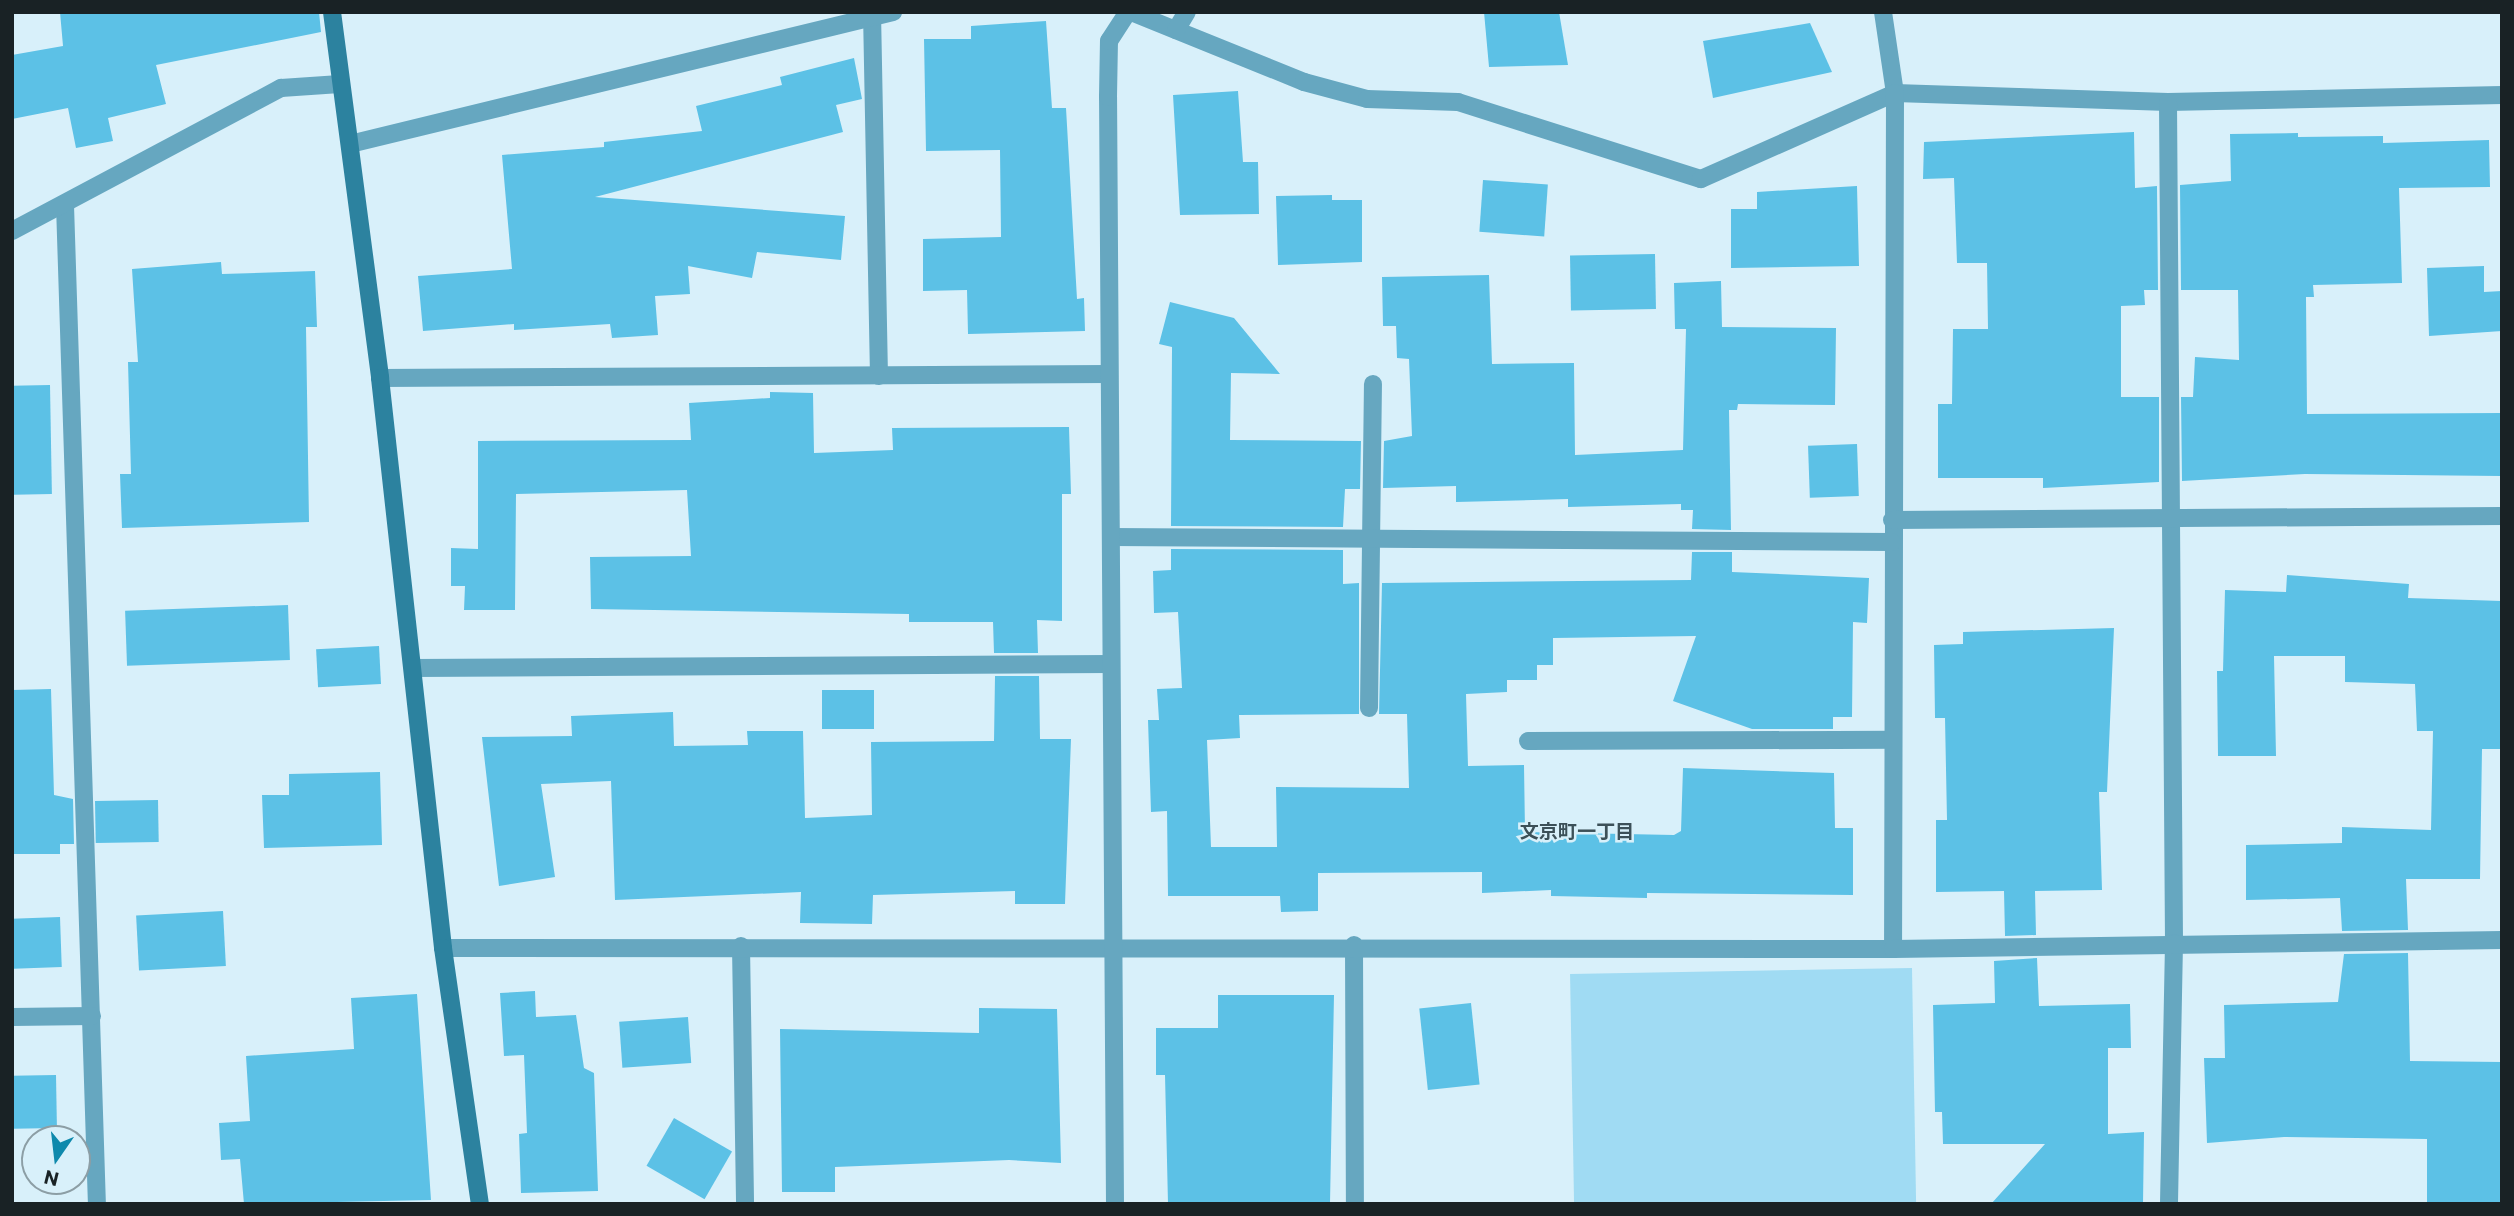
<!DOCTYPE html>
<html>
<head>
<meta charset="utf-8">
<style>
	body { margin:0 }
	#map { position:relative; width:2514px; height:1216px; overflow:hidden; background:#d8f0fa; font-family:Commissioner,"Noto Sans JP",sans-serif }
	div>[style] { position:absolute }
	.green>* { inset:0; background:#a0dbf3; transform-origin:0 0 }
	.building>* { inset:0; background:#5cc1e6; transform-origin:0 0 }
	.lane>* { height:18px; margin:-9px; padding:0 9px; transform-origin:9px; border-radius:9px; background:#66a7c0 }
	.street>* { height:18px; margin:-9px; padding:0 9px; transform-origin:9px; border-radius:9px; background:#66a7c0 }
	.secondary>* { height:18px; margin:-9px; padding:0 9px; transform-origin:9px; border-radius:9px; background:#2c829f }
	span { translate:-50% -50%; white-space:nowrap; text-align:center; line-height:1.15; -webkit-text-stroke:5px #d8f0fa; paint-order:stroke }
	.neighbourhood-label { font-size:19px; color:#3c5058; font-weight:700 }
	.frame { position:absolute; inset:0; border:14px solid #192225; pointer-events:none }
	.north { position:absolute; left:21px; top:1125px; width:70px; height:70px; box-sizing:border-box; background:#d8f0fa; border:2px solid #8c9ea5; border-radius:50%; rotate:194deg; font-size:19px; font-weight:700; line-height:28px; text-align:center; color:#192225 }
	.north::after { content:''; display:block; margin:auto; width:24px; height:32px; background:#0e89ac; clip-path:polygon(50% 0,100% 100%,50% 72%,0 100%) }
</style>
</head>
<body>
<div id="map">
	<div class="green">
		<div style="left:1912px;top:968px;width:236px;height:342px;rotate:89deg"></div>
	</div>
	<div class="building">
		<div style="clip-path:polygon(60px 12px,319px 12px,321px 32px,156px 65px,166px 104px,108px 118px,113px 141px,76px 148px,68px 108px,12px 119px,12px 55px,63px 46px)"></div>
		<div style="clip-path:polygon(1484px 12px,1559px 12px,1568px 65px,1489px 67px)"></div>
		<div style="clip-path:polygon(1046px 21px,1052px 108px,1066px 108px,1077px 299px,1084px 298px,1085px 331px,968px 334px,967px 290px,923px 291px,923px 239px,1001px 237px,1000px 150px,926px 151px,924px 39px,971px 39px,971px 26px)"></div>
		<div style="clip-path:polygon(1810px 23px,1832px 72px,1713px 98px,1703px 41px)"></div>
		<div style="clip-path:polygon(854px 58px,862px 99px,836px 105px,843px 132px,595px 197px,845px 216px,841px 260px,757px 252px,752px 278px,688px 266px,690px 294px,655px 296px,658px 335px,612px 338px,610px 324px,514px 330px,514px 324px,423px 331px,418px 276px,512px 269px,502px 155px,604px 147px,604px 142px,702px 131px,696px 106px,782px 85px,780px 77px)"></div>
		<div style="clip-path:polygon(1238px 91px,1243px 162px,1258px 162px,1259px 214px,1180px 215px,1173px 95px)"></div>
		<div style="clip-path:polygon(2134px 132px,2135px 188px,2157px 186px,2158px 290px,2144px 290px,2145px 305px,2121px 306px,2121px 397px,2159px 397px,2159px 482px,2043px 488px,2043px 478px,1938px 478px,1938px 404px,1952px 404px,1953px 329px,1988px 329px,1987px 263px,1957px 263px,1954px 178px,1923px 179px,1924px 142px)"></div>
		<div style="clip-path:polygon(2298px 133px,2298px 137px,2383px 136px,2383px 143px,2489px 140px,2490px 187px,2399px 188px,2402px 283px,2313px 285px,2314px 297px,2306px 297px,2307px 414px,2502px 413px,2501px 476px,2305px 474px,2182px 481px,2181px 397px,2193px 397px,2195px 357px,2239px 360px,2238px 290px,2181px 290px,2180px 185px,2231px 181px,2230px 134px)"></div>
		<div style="left:1483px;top:180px;width:65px;height:52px;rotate:4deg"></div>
		<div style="clip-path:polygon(1857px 186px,1859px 266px,1731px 268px,1731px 209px,1757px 209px,1757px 192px)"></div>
		<div style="clip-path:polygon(1332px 195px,1332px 200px,1362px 200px,1362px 262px,1278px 265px,1276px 196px)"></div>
		<div style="left:1655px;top:254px;width:55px;height:85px;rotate:89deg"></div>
		<div style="clip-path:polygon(221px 262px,222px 274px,315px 271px,317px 327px,306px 327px,309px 522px,122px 528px,120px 474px,131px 474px,128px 362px,138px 362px,132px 269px)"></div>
		<div style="clip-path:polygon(2484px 266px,2484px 292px,2502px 291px,2502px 331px,2429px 336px,2427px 268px)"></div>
		<div style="clip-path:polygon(1489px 275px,1492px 364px,1574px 363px,1575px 455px,1683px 450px,1686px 329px,1675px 329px,1674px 283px,1721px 281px,1722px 327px,1836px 328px,1835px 405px,1738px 404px,1737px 410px,1729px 410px,1731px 530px,1692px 529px,1693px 510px,1681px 510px,1681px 504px,1568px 507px,1568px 499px,1456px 502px,1456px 486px,1383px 488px,1384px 441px,1412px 436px,1409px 359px,1397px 358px,1396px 326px,1383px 326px,1382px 277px)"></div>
		<div style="clip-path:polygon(1170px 302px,1234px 318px,1280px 374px,1231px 373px,1230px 440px,1361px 441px,1360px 489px,1345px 489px,1343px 527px,1171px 526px,1172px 347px,1159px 344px)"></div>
		<div style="left:50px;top:385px;width:109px;height:38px;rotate:89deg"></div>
		<div style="clip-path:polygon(770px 392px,813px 393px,814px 453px,893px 450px,892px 428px,1069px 427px,1071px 494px,1062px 494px,1062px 621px,1037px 620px,1038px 653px,994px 653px,993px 622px,909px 622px,909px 614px,591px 609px,590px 557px,691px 556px,687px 490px,516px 494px,515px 610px,464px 610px,465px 586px,451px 586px,451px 548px,478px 549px,478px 441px,691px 440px,689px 403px,770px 398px)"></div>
		<div style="left:1857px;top:444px;width:52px;height:49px;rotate:88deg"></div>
		<div style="clip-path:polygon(1171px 549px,1343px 550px,1343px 584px,1359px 583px,1359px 714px,1239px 715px,1240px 738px,1207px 740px,1211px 847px,1277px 847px,1276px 787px,1409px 788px,1407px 714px,1379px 714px,1382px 583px,1691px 580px,1692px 552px,1732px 552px,1732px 572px,1869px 578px,1867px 623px,1853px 622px,1852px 717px,1833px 717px,1833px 729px,1752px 729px,1673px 701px,1696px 636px,1553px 638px,1553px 665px,1537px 665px,1537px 680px,1507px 680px,1507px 692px,1466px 694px,1468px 766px,1524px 765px,1525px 832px,1674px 835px,1681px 831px,1683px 768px,1834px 773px,1835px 828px,1853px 828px,1853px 895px,1647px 893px,1647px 898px,1551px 896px,1551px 890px,1482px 893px,1482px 872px,1318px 873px,1318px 911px,1281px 912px,1280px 896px,1168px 896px,1167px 811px,1151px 812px,1148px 720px,1159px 720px,1157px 689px,1182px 688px,1178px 612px,1154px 613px,1153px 571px,1171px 570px)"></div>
		<div style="clip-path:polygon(2287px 575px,2409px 584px,2408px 598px,2502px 601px,2502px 749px,2482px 749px,2480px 879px,2406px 879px,2408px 930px,2342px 931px,2340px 898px,2246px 900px,2246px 845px,2342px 843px,2342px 827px,2431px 830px,2433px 731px,2417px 731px,2415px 684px,2345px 682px,2345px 656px,2274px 656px,2276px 756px,2218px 756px,2217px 671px,2223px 671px,2225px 590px,2286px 592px)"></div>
		<div style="left:288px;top:605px;width:55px;height:163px;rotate:88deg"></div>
		<div style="clip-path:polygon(2114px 628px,2107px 792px,2099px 792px,2102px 890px,2035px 891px,2036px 935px,2005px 936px,2004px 891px,1936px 892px,1936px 820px,1947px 820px,1945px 718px,1935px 718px,1934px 645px,1963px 644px,1963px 632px)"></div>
		<div style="left:379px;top:646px;width:38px;height:63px;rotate:87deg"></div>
		<div style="clip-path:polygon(995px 676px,1039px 676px,1040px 739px,1071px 739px,1065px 904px,1015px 904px,1015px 891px,873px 895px,872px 924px,800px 923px,801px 892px,615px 900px,611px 781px,541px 784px,555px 877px,499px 886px,482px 737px,572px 736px,571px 716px,673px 712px,674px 746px,748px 745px,747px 731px,803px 731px,805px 818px,872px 815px,871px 742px,994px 741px)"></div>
		<div style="clip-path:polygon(51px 689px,54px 795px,73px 799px,74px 844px,60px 844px,60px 854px,12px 854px,12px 690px)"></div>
		<div style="left:822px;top:690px;width:52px;height:39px"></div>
		<div style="clip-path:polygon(380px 772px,382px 845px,264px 848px,262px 795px,289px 795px,289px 774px)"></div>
		<div style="left:158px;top:800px;width:42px;height:63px;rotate:89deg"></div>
		<div style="left:223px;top:911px;width:55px;height:87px;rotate:87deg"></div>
		<div style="left:60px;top:917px;width:50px;height:48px;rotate:88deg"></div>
		<div style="clip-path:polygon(2408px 953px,2410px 1061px,2502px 1062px,2502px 1204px,2427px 1204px,2427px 1139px,2284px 1137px,2207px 1143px,2204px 1058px,2225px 1058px,2224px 1005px,2338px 1002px,2344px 954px)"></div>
		<div style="clip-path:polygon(2037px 958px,2039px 1006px,2130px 1004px,2131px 1048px,2108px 1048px,2108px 1134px,2144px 1132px,2143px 1204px,1991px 1204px,2045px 1144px,1943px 1144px,1942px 1112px,1935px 1112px,1933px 1005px,1995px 1003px,1994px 961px)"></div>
		<div style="clip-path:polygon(535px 991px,536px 1017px,576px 1015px,584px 1068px,594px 1073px,598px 1191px,521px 1193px,519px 1134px,527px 1133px,524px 1055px,504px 1056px,500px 993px)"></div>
		<div style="clip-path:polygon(417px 994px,431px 1200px,244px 1204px,240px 1159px,221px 1160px,219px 1123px,250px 1121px,246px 1056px,354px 1049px,351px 998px)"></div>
		<div style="clip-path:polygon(1218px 995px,1334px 995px,1330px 1204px,1168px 1204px,1165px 1075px,1156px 1075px,1156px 1028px,1218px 1028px)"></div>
		<div style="left:1471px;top:1003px;width:82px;height:52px;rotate:84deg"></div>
		<div style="clip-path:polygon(979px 1008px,1057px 1009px,1061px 1163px,1009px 1160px,835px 1167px,835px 1192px,782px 1192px,780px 1029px,979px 1033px)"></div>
		<div style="left:688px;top:1017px;width:46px;height:69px;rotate:86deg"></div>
		<div style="left:56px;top:1075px;width:53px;height:44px;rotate:89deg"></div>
		<div style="left:674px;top:1118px;width:67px;height:55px;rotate:30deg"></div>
	</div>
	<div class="lane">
		<div style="left:872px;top:12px;width:364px;rotate:88.9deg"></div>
		<div style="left:1369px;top:708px;width:324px;rotate:-89.3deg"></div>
		<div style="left:1528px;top:741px;width:364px;rotate:-0.2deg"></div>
	</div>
	<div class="street">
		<div style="left:1131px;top:12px;width:187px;rotate:22deg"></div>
		<div style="left:1304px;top:82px;width:65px;rotate:15.1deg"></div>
		<div style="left:1367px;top:99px;width:91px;rotate:1.9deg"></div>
		<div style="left:1458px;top:102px;width:255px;rotate:17.6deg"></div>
		<div style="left:1701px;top:179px;width:212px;rotate:-23.9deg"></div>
		<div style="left:1895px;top:93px;width:273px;rotate:1.9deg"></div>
		<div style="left:2168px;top:102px;width:334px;rotate:-1.2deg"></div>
		<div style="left:1883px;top:12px;width:82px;rotate:81.6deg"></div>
		<div style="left:1895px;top:93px;width:856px;rotate:90.13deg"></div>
		<div style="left:1176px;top:30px;width:21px;rotate:-59deg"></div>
		<div style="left:2168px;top:102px;width:841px;rotate:89.59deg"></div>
		<div style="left:2174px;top:943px;width:261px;rotate:91.1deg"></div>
		<div style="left:350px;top:144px;width:559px;rotate:-13.66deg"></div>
		<div style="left:65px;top:205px;width:1000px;rotate:88.17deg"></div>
		<div style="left:12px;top:231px;width:305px;rotate:-28deg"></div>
		<div style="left:281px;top:88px;width:59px;rotate:-3.9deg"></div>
		<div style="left:380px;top:378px;width:729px;rotate:-0.31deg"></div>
		<div style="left:1892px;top:520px;width:610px;rotate:-0.38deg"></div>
		<div style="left:1111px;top:537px;width:781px;rotate:0.37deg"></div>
		<div style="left:413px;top:668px;width:698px;rotate:-0.33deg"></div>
		<div style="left:1354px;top:945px;width:259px;rotate:89.8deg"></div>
		<div style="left:741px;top:946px;width:258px;rotate:89.1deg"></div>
		<div style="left:443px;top:948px;width:1450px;rotate:0.04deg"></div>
		<div style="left:1893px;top:949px;width:609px;rotate:-0.85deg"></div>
		<div style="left:12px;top:1017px;width:80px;rotate:-0.7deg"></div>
		<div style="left:1115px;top:1204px;width:1107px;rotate:-90.36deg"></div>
		<div style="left:1108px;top:97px;width:56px;rotate:-89deg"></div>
		<div style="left:1109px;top:41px;width:35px;rotate:-57deg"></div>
	</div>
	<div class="secondary">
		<div style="left:332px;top:12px;width:369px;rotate:82.5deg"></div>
		<div style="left:380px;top:378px;width:573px;rotate:83.69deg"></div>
		<div style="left:443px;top:948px;width:259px;rotate:81.8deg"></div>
	</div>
	<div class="neighbourhood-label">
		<span style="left:1577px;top:831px">文京町一丁目</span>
	</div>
	<div class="frame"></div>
	<div class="north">N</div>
</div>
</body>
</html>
